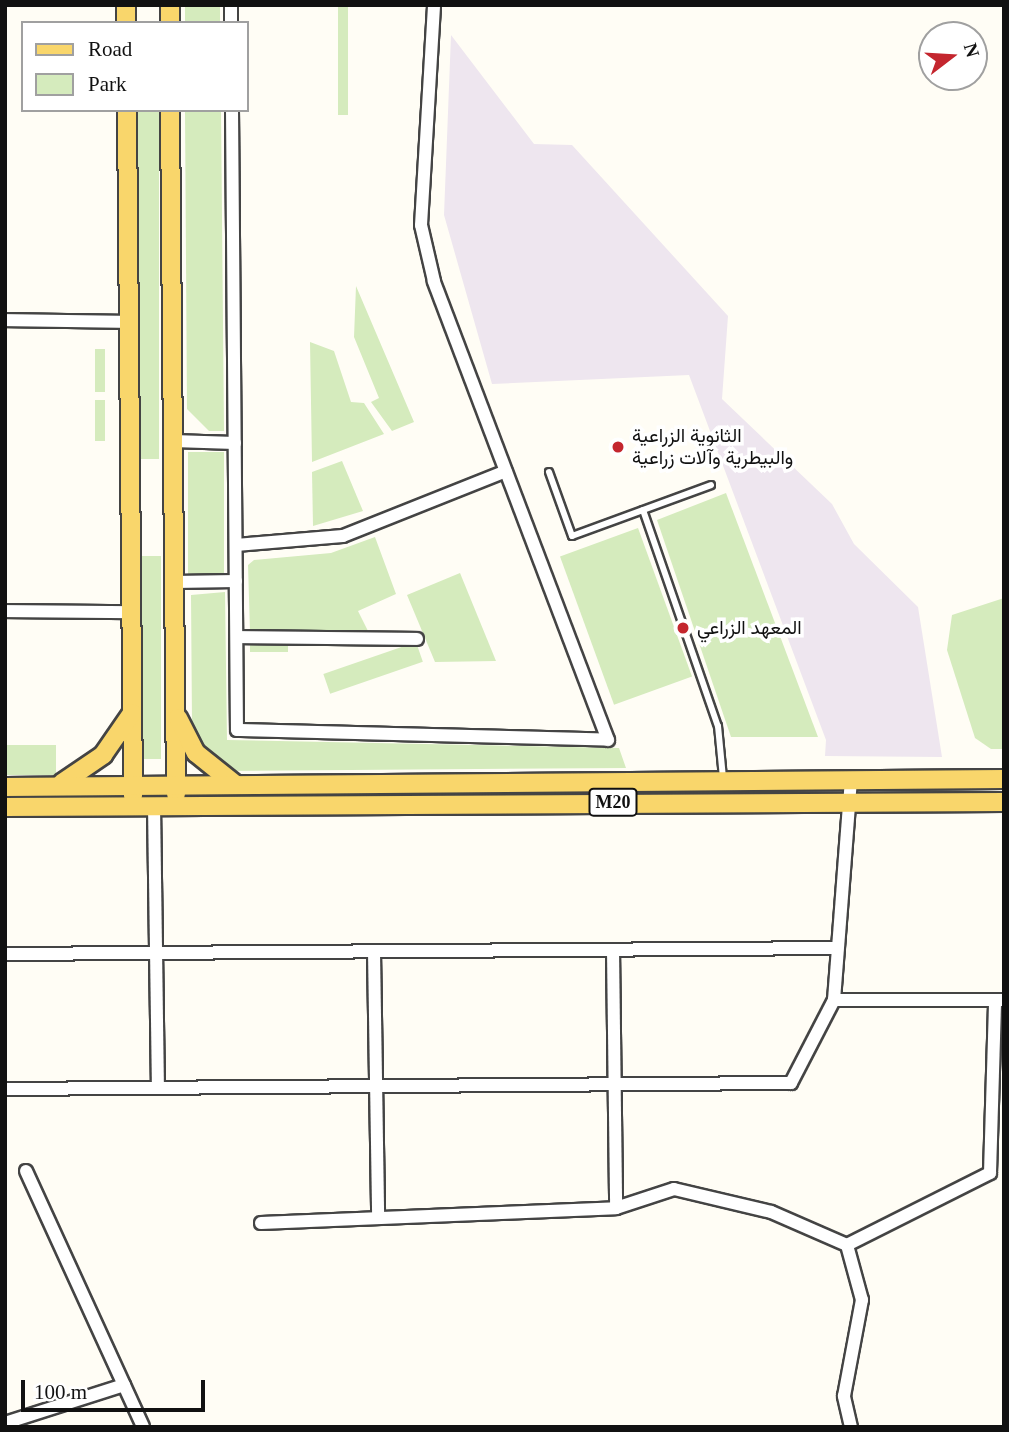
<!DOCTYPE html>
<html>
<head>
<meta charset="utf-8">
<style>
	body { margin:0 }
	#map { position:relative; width:1009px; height:1432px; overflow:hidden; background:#fffdf5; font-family:"Times New Roman",Vazirmatn,serif }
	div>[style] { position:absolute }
	.industrial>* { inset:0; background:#eee6ef }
	.green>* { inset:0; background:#d5ebbd; transform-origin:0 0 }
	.roads { filter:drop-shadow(2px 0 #444) drop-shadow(-2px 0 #444) drop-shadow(0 2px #444) drop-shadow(0 -2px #444) }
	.service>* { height:6px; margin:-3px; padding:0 3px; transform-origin:3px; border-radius:3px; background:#fff }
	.minor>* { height:12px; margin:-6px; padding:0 6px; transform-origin:6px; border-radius:6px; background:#fff }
	.primary>* { height:18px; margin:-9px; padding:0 9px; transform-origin:9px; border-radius:9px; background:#f9d66b }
	.dots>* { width:19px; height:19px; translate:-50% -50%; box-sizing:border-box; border:4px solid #fff; border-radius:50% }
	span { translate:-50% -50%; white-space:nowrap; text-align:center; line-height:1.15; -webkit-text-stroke:7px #fff; paint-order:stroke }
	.shield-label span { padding:2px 5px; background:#fff; border:2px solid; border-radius:5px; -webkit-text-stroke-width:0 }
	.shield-label { font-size:18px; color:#111; font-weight:700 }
	.poi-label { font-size:19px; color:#111 }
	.left { translate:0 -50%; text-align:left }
	.frame { position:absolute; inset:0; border:7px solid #111; pointer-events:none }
	.legend { position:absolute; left:21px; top:21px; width:228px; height:91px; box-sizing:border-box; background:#fff; border:2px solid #a0a0a0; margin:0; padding:9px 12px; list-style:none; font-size:21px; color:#111 }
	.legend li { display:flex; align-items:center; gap:14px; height:35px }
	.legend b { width:35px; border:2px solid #a0a0a0 }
	.north { position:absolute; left:918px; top:21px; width:70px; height:70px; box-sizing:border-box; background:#fff; border:2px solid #a0a0a0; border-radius:50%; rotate:73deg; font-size:19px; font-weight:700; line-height:28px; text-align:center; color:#111 }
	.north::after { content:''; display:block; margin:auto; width:24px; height:32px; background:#c4262e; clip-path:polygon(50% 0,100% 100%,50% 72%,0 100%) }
	.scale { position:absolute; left:21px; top:1380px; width:184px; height:32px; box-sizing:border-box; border:4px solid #111; border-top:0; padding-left:9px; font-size:21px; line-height:24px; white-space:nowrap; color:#111; -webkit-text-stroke:5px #fff; paint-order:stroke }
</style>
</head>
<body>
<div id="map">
	<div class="industrial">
		<div style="clip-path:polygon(451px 35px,534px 144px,572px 145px,728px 316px,722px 399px,832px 504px,854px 544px,918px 607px,942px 757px,825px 756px,826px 740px,689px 375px,492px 384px,444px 215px)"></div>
	</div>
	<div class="green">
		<div style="left:185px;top:5px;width:35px;height:18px"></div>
		<div style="left:338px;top:5px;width:10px;height:110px"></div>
		<div style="left:137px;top:110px;width:22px;height:349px"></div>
		<div style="clip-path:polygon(185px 110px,221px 110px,224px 431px,209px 431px,187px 409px)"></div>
		<div style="clip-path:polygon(356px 286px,414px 422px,392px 431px,371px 402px,379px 398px,354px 337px)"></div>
		<div style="clip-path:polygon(310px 342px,334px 351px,351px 402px,364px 403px,384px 434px,312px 462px)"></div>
		<div style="left:95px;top:349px;width:10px;height:43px"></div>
		<div style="left:95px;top:400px;width:10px;height:41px"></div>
		<div style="left:224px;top:452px;width:122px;height:36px;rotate:90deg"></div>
		<div style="clip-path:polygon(342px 461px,363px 511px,313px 526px,312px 472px)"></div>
		<div style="clip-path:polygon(726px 493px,818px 737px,731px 737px,657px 520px)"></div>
		<div style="left:638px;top:528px;width:158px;height:83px;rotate:70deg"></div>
		<div style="clip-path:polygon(375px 537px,396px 594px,358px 611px,369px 633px,250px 632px,248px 565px,254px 560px,331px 553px)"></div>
		<div style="left:141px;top:556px;width:20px;height:203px"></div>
		<div style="clip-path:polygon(460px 573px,496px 661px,435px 662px,407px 595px)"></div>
		<div style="clip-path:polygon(225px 592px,227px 740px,619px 748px,626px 768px,216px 771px,192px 724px,191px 595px)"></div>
		<div style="clip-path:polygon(1004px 598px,1004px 749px,991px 749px,975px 738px,947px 650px,952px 615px)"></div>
		<div style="left:416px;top:642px;width:21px;height:98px;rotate:71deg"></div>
		<div style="left:250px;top:643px;width:38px;height:9px"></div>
		<div style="left:5px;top:745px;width:51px;height:30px"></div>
	</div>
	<div class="roads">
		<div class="service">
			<div style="left:549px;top:472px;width:68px;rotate:70.2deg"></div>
			<div style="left:572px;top:536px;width:148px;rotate:-20.1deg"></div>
			<div style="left:643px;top:510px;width:229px;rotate:70.9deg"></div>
			<div style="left:718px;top:726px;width:52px;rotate:84.5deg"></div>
		</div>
		<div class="minor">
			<div style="left:231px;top:5px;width:18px;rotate:90deg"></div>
			<div style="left:232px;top:110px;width:620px;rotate:89.54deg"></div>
			<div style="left:237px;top:730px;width:371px;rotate:1.5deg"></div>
			<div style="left:608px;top:740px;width:491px;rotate:-110.8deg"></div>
			<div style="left:434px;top:281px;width:57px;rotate:-103.1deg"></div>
			<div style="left:421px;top:225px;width:220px;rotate:-86.6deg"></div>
			<div style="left:5px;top:320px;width:124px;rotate:0.9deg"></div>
			<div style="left:173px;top:441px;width:62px;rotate:1.8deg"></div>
			<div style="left:236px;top:545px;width:107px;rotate:-4.8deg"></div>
			<div style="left:343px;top:536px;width:175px;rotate:-21.7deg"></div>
			<div style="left:174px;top:582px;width:62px;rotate:-0.9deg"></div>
			<div style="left:5px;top:611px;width:126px;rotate:0.5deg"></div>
			<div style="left:237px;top:637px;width:180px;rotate:0.6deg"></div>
			<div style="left:154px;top:805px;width:282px;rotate:89.2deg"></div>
			<div style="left:613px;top:950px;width:258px;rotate:89.3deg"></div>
			<div style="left:374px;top:952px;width:265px;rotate:89.1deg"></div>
			<div style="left:5px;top:954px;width:832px;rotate:-0.41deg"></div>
			<div style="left:834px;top:1000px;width:170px"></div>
			<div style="left:5px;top:1089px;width:786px;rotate:-0.44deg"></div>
			<div style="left:791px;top:1083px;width:93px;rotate:-62.6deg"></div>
			<div style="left:834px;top:1000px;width:220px;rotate:-85.6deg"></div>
			<div style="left:26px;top:1171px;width:281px;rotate:65.4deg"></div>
			<div style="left:261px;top:1223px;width:355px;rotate:-2.4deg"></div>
			<div style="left:616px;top:1208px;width:61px;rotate:-18.1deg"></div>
			<div style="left:674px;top:1189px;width:100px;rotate:13.3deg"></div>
			<div style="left:771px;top:1212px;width:83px;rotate:23.5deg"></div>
			<div style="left:5px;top:1423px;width:125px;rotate:-17.7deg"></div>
			<div style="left:851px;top:1427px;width:32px;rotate:-103deg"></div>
			<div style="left:844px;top:1396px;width:98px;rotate:-79.4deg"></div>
			<div style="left:862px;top:1300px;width:57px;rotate:-105.3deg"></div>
			<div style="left:847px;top:1245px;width:160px;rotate:-26.7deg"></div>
			<div style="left:990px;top:1173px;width:173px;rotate:-88.3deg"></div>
		</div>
		<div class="primary">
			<div style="left:126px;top:5px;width:18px;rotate:90deg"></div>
			<div style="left:170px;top:5px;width:18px;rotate:90deg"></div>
			<div style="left:127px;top:110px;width:686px;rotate:89.5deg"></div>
			<div style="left:170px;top:110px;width:684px;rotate:89.5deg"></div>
			<div style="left:178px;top:718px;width:39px;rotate:63deg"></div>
			<div style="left:196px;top:753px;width:51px;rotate:38.7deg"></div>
			<div style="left:62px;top:783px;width:50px;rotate:-34.3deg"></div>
			<div style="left:103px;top:755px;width:51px;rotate:-55.4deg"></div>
			<div style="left:5px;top:787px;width:999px;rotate:-0.46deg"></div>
			<div style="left:5px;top:807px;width:999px;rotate:-0.29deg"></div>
		</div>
	</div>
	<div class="dots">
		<div style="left:618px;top:447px;background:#c4262e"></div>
		<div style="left:683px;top:628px;background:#c4262e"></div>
	</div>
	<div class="shield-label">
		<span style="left:613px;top:802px">M20</span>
	</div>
	<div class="poi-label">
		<span class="left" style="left:632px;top:447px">الثانوية الزراعية<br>والبيطرية وآلات زراعية</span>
		<span class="left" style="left:697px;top:628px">المعهد الزراعي</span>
	</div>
	<div class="frame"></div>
	<ul class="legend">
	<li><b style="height:9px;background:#f9d66b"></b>Road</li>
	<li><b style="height:19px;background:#d5ebbd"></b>Park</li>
	</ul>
	<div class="north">N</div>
	<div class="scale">100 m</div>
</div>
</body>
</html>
